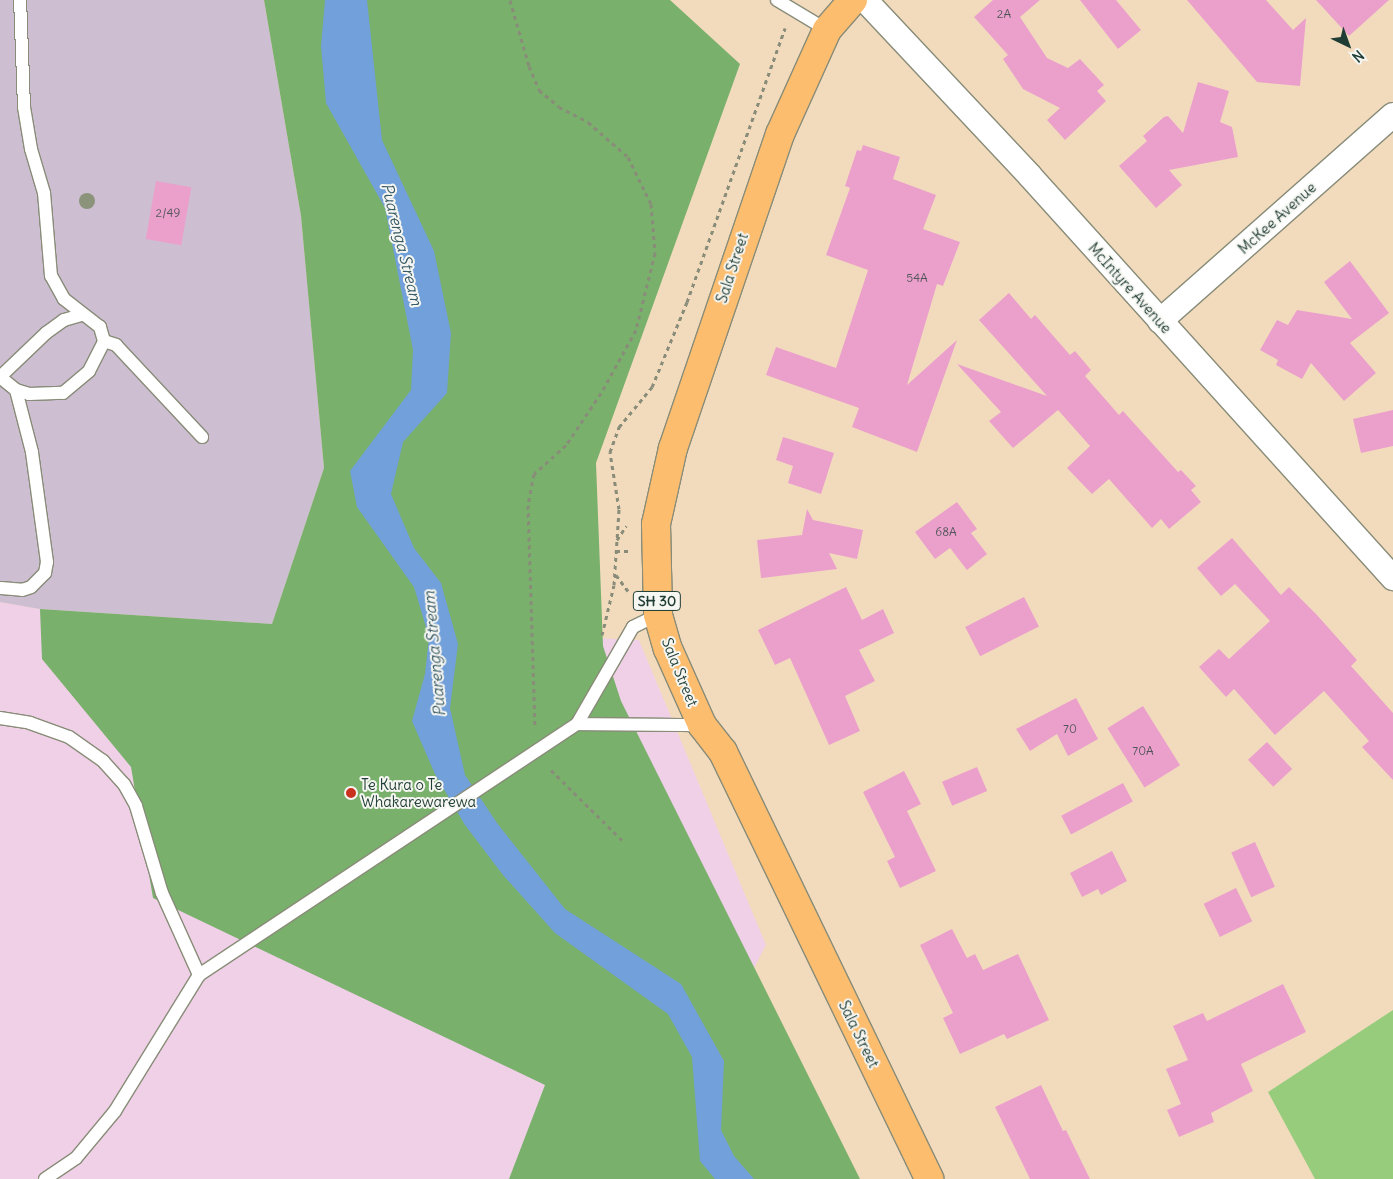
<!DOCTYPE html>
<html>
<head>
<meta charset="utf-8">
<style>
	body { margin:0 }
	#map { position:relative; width:1393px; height:1179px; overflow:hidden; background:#f2dbbd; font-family:Delius,sans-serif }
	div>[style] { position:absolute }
	.built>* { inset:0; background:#efd0e6 }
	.industrial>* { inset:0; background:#cdbed2 }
	.green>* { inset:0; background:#97cc7d }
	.forest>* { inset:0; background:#79b06c }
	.water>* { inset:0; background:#71a0da }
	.building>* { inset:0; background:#eba0cc; transform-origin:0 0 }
	.path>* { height:3px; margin-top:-1.5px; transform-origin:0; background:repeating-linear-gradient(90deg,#888c78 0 4px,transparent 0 8px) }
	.roads { filter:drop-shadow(1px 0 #888c78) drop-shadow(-1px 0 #888c78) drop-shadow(0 1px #888c78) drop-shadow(0 -1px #888c78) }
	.lane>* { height:12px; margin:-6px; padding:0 6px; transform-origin:6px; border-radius:6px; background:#fff }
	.street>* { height:24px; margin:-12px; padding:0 12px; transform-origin:12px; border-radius:12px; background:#fff }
	.highway>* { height:28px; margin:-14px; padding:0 14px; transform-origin:14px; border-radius:14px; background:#fcbd6f }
	.trees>* { width:16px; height:16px; margin:-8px; border-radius:50%; background:#8b947a }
	.dots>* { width:14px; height:14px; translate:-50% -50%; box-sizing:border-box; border:2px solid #f6f6f2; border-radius:50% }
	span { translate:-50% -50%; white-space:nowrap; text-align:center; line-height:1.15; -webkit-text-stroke:4px #f6f6f2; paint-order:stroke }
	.number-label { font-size:12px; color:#52565a }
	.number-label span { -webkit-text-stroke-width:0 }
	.shield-label span { padding:1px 4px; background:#f6f6f2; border:1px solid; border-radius:4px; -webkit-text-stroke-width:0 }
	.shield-label { font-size:14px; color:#1f3d34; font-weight:700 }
	.street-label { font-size:15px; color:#1f3d34 }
	.poi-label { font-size:15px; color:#1f3d34 }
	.left { translate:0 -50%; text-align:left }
	.water-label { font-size:16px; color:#385b66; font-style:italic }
	.north { position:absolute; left:1323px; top:20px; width:50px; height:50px; -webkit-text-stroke:4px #f6f6f2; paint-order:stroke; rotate:138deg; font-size:14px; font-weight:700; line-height:20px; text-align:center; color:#1f3d34 }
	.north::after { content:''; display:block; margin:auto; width:18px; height:22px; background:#1f3d34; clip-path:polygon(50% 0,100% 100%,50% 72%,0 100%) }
</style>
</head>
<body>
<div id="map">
	<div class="built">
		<div style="clip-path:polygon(0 602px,40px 609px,272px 624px,639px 640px,766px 945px,665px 1139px,639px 1179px,0 1179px)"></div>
	</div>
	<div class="industrial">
		<div style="clip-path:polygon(0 0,264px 0,301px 216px,324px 468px,272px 624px,40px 609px,0 602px)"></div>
	</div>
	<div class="green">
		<div style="clip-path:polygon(1393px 1010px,1393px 1179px,1315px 1179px,1268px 1092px)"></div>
	</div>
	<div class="forest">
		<div style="clip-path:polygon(264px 0,670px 0,740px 64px,596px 463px,603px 646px,621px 701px,860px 1179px,509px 1179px,545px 1085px,153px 898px,131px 767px,42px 659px,40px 609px,272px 624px,324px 468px,301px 216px)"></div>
	</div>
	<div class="water">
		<div style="clip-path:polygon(325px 0,367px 0,382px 140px,434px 251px,451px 333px,447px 393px,403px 442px,391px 494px,414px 548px,441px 583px,458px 644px,450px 708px,465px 775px,497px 823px,565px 909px,681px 984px,724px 1061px,721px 1130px,734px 1156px,754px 1179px,715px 1179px,700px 1161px,692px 1057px,668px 1014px,555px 933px,503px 875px,465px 825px,435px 774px,412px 721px,425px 674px,429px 637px,414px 587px,357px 507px,350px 471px,411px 390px,413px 350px,385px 208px,326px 103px,321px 46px)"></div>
	</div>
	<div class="building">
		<div style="clip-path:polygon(993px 0,1040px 0,1020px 17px,1047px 58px,1068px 68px,1080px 59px,1104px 85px,1097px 91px,1106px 101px,1065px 140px,1047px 120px,1060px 108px,1023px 89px,1003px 59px,1008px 55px,974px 17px)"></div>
		<div style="clip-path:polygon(1080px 0,1116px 0,1141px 30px,1118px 49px)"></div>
		<div style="clip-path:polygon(1187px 0,1266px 0,1293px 30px,1306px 18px,1300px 86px,1257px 82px)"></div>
		<div style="clip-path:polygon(1316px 0,1389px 0,1349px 36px)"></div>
		<div style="clip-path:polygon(1198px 82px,1229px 91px,1220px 122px,1232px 127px,1238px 157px,1169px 170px,1182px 185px,1156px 208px,1119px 166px,1147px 141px,1143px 136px,1164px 117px,1168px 116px,1183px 133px)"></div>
		<div style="clip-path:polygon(863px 145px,900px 157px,893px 179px,936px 195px,923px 229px,960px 242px,943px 286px,937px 284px,907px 385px,957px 340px,917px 452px,852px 427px,859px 408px,766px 375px,776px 347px,836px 368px,868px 270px,826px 255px,850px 188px,845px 186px,857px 150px,861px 151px)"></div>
		<div style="left:156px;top:181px;width:36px;height:59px;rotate:10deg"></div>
		<div style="clip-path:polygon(1350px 261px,1389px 313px,1350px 343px,1376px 373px,1344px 401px,1311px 363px,1302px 379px,1276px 365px,1278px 360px,1260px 350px,1277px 320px,1288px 325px,1297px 310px,1352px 319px,1324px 282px)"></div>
		<div style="clip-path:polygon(1009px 293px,1031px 319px,1035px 315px,1070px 355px,1075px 351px,1091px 370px,1085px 376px,1119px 415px,1123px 411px,1178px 472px,1181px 470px,1196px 486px,1191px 490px,1201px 502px,1169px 529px,1161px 519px,1152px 528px,1109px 479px,1092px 494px,1067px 468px,1090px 446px,1058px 410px,1013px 448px,989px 421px,1001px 412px,957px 364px,1047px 396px,979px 320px)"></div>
		<div style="clip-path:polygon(1393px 410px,1393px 446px,1361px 453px,1353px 419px)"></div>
		<div style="clip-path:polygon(783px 437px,834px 453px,821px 494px,788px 483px,793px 466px,776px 460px)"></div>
		<div style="clip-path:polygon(957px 502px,977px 529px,971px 533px,987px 554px,967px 570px,950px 548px,935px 559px,915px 532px)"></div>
		<div style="clip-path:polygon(807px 509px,813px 520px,863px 530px,857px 559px,829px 553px,837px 569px,761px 578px,757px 540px,802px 535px)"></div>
		<div style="clip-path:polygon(1232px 538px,1281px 595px,1289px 587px,1317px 615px,1357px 660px,1351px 666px,1393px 713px,1393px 780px,1362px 747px,1369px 741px,1324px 691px,1275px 735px,1234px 689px,1226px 697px,1199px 667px,1219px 649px,1229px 659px,1270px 621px,1235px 584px,1221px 596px,1197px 568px)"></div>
		<div style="clip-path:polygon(846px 587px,862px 620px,883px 609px,894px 633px,859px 650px,875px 681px,845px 696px,860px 731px,829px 745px,790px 658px,775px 665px,758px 630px)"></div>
		<div style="left:1024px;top:597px;width:33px;height:66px;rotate:63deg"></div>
		<div style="clip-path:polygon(1076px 698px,1098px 739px,1068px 756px,1057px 734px,1030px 751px,1016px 729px)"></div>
		<div style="left:1143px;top:706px;width:70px;height:42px;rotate:58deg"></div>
		<div style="left:1267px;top:742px;width:37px;height:26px;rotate:47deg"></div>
		<div style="left:977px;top:767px;width:26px;height:38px;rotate:67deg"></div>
		<div style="clip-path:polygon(904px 771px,921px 804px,907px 811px,936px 871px,900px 888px,887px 861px,895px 857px,863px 792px)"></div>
		<div style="left:1123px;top:783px;width:21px;height:70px;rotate:62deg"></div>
		<div style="left:1255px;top:842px;width:49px;height:26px;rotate:66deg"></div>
		<div style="clip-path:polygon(1112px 851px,1127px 881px,1101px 895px,1098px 889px,1082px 897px,1070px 873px)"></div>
		<div style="left:1236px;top:888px;width:37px;height:36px;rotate:64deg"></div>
		<div style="clip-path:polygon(952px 929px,967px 958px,975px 954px,983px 970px,1018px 954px,1049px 1020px,1007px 1039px,1004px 1034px,960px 1054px,943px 1018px,953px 1013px,920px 945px)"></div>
		<div style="clip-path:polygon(1283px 984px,1306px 1032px,1241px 1064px,1253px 1091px,1211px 1113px,1214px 1122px,1179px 1137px,1167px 1110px,1181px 1104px,1166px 1069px,1188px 1060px,1173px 1026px,1203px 1013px,1207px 1021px)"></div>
		<div style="clip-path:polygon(1041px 1085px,1063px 1131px,1066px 1130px,1090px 1179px,1030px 1179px,995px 1107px)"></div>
	</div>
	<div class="path">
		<div style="left:510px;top:0;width:69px;rotate:73.9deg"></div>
		<div style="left:529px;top:66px;width:26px;rotate:67deg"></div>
		<div style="left:539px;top:90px;width:26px;rotate:40deg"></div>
		<div style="left:559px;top:107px;width:33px;rotate:27deg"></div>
		<div style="left:588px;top:122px;width:53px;rotate:41.2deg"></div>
		<div style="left:628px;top:157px;width:52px;rotate:63.9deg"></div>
		<div style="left:651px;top:204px;width:49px;rotate:85.3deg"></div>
		<div style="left:655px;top:253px;width:79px;rotate:103.9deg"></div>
		<div style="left:636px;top:330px;width:72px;rotate:119.1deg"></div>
		<div style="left:601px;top:393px;width:63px;rotate:123.9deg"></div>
		<div style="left:566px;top:445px;width:43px;rotate:137.8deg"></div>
		<div style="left:534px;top:474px;width:32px;rotate:101deg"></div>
		<div style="left:528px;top:505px;width:223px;rotate:88.2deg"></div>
		<div style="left:617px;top:540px;width:17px;rotate:-57deg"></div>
		<div style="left:616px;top:551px;width:12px"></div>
		<div style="left:616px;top:575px;width:20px;rotate:53deg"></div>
		<div style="left:602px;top:635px;width:51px;rotate:-76.5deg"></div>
		<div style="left:614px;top:585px;width:76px;rotate:-86.2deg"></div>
		<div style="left:619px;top:509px;width:58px;rotate:-99deg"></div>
		<div style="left:610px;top:452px;width:27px;rotate:-70deg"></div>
		<div style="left:619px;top:427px;width:52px;rotate:-50.5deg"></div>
		<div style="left:652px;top:387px;width:92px;rotate:-67.6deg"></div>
		<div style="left:687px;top:302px;width:291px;rotate:-70.3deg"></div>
		<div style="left:551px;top:770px;width:100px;rotate:44.6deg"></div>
	</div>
	<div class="roads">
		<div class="lane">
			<div style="left:777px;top:0;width:58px;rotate:31deg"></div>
			<div style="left:104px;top:341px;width:13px;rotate:18deg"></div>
			<div style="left:116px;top:345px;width:126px;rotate:46.9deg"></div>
			<div style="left:0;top:377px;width:21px;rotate:39deg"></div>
			<div style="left:16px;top:390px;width:14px;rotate:17deg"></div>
			<div style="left:29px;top:394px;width:34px;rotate:-2deg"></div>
			<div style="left:63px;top:393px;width:34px;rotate:-40deg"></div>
			<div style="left:89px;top:371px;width:34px;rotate:-63deg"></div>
			<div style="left:104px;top:341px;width:15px;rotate:-106deg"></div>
			<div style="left:100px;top:327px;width:46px;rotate:-142.1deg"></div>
			<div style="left:64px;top:299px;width:26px;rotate:-119deg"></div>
			<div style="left:51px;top:276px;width:83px;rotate:-94.8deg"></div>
			<div style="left:44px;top:193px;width:46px;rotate:-106.5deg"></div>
			<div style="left:31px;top:149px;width:43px;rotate:-99.5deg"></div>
			<div style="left:24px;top:107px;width:107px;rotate:-92.1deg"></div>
			<div style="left:0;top:377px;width:64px;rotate:-43.7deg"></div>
			<div style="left:46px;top:333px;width:22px;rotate:-36deg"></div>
			<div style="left:64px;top:320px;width:18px;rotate:-16deg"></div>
			<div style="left:1px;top:588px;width:21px;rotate:5deg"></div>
			<div style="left:22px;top:590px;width:9px;rotate:-18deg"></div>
			<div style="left:31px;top:587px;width:20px;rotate:-45deg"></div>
			<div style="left:45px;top:573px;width:11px;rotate:-80deg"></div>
			<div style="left:47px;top:562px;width:111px;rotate:-97.8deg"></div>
			<div style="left:32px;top:452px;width:64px;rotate:-104.5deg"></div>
			<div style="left:0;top:718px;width:30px;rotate:9deg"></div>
			<div style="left:30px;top:723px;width:41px;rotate:19.7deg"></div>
			<div style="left:69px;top:737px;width:42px;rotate:35.2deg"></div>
			<div style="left:103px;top:761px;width:31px;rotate:48deg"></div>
			<div style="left:124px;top:784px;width:25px;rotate:61deg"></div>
			<div style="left:136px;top:806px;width:91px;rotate:73.4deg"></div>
			<div style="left:162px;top:893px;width:90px;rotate:65.7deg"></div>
			<div style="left:577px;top:724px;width:125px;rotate:0.5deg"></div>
			<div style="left:45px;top:1179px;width:37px;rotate:-34deg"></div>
			<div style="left:76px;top:1158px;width:61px;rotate:-50.3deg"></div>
			<div style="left:115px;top:1111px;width:160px;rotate:-58.3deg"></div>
			<div style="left:199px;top:975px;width:454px;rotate:-33.6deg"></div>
			<div style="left:577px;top:724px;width:112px;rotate:-60deg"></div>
			<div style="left:633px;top:627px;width:28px;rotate:-26deg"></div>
		</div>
		<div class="street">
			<div style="left:865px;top:0;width:241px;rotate:46.8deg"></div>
			<div style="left:1030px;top:176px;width:542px;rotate:47.92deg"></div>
			<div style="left:1160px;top:321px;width:311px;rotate:-41.5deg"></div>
		</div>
		<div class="highway">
			<div style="left:853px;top:0;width:40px;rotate:131deg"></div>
			<div style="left:827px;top:30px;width:114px;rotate:114.3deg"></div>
			<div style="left:780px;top:134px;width:332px;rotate:108.8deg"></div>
			<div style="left:673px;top:448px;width:78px;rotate:102.6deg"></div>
			<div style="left:656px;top:524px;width:91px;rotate:88.7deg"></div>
			<div style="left:658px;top:615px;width:35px;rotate:74deg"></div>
			<div style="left:668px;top:649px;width:83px;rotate:65.9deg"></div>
			<div style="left:702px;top:725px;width:34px;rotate:52deg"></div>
			<div style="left:723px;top:752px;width:474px;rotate:64.2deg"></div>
		</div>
	</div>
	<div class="trees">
		<div style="left:87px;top:201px"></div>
	</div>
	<div class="dots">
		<div style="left:351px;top:793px;background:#c8321e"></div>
	</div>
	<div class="number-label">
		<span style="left:1004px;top:14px">2A</span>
		<span style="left:168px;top:213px">2/49</span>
		<span style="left:917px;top:278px">54A</span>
		<span style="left:946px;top:532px">68A</span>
		<span style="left:1070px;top:729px">70</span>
		<span style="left:1143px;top:751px">70A</span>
	</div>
	<div class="shield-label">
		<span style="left:657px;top:601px">SH 30</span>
	</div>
	<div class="street-label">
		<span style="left:1277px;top:218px;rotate:-42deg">McKee Avenue</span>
		<span style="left:732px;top:268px;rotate:-72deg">Sala Street</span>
		<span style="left:1130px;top:288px;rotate:48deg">McIntyre Avenue</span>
		<span style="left:680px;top:672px;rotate:68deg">Sala Street</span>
		<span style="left:859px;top:1034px;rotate:64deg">Sala Street</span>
	</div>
	<div class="poi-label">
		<span class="left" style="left:361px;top:793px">Te Kura o Te<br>Whakarewarewa</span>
	</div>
	<div class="water-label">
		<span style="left:402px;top:244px;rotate:76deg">Puarenga Stream</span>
		<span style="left:434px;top:654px;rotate:-95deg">Puarenga Stream</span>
	</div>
	<div class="north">N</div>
</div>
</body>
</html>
